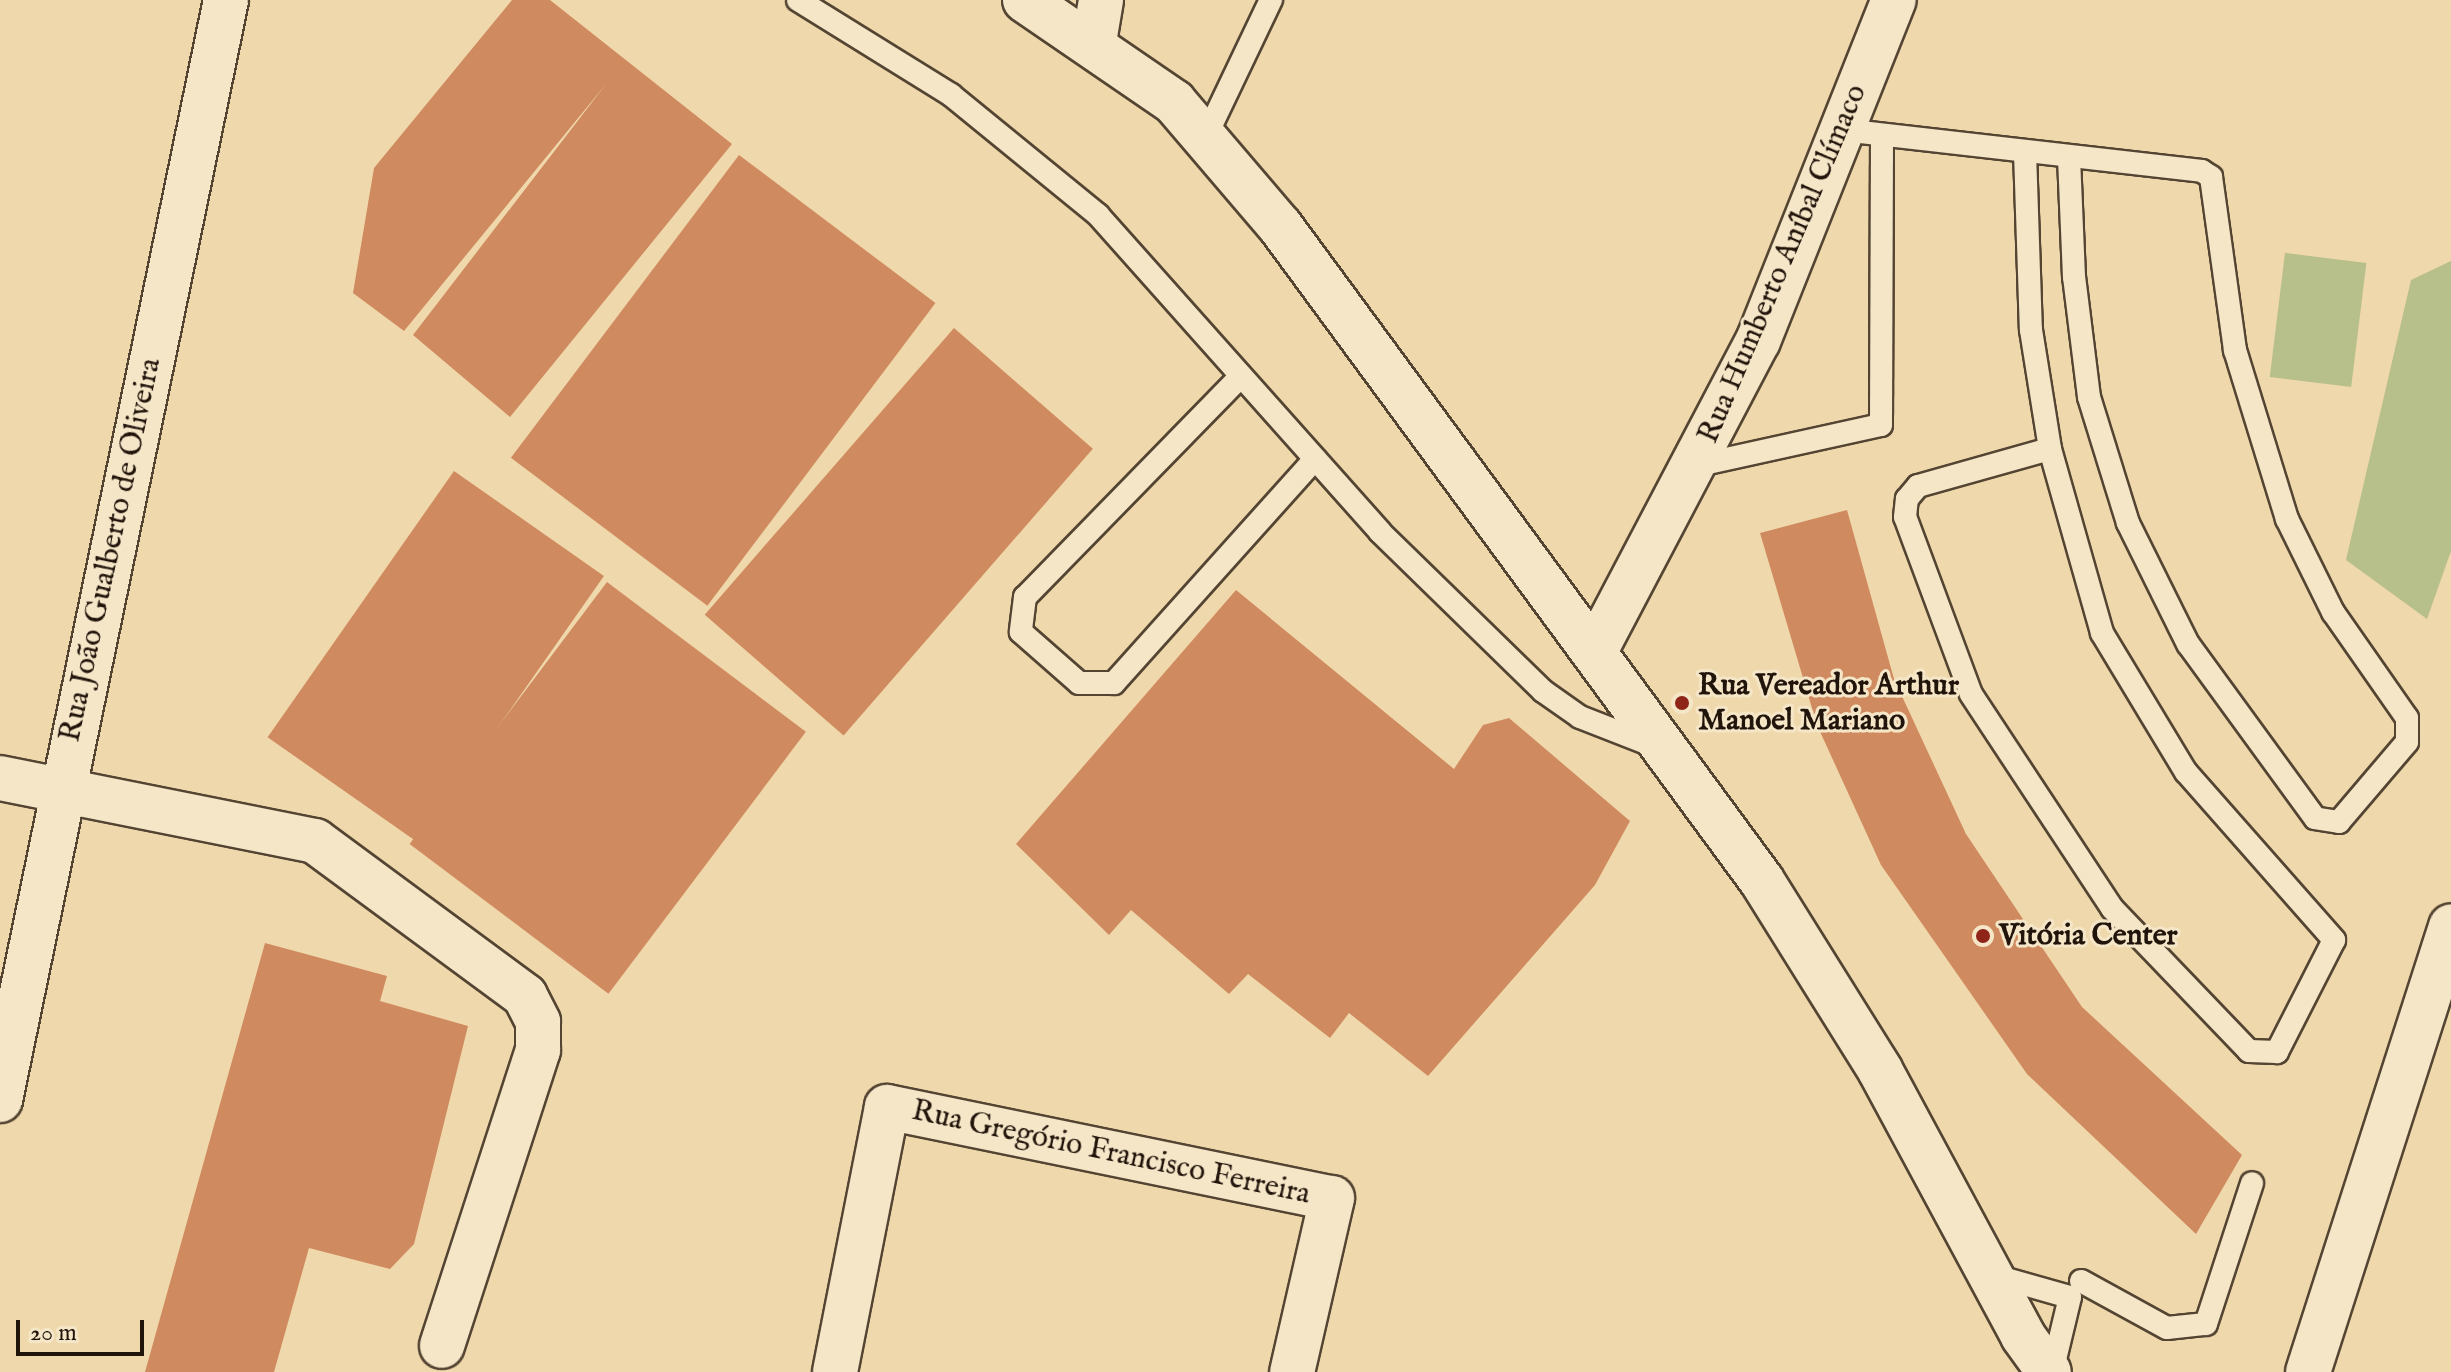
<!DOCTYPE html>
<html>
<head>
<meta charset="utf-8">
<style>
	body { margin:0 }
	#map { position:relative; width:2451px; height:1372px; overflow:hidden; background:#efd8ab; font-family:"IM FELL English",serif }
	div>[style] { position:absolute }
	.green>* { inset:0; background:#b7bf8a; transform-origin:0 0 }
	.building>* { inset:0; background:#d08a5f; transform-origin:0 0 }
	.roads { filter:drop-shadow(2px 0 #544533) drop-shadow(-2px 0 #544533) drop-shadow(0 2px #544533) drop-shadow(0 -2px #544533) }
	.service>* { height:22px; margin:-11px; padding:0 11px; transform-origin:11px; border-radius:11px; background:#f5e6c8 }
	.minor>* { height:44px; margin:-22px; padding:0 22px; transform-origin:22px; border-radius:22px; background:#f5e6c8 }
	.secondary>* { height:44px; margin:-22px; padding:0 22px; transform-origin:22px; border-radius:22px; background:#f5e6c8 }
	.dots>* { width:22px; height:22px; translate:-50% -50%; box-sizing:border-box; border:4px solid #f5e6c8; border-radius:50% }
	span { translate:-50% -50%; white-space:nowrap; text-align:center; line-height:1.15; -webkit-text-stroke:6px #f5e6c8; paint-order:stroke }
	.street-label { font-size:30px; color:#21140b }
	.poi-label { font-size:30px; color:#21140b; font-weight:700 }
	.left { translate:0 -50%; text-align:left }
	.scale { position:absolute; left:16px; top:1320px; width:128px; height:36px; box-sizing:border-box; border:4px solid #21140b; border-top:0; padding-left:10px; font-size:24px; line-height:28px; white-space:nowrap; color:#21140b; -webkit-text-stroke:6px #f5e6c8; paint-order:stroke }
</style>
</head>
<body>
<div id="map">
	<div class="green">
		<div style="left:2285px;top:253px;width:82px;height:125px;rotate:7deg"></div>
		<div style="clip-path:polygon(2451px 261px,2451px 551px,2427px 619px,2346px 560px,2411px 280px)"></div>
	</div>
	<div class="building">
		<div style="clip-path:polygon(512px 0,550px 0,732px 144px,510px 417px,413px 335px,606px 84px,404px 331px,353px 293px,374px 168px)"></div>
		<div style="left:739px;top:155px;width:246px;height:379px;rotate:37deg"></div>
		<div style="left:954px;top:328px;width:184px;height:380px;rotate:41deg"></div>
		<div style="left:454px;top:471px;width:183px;height:325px;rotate:35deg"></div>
		<div style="clip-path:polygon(1847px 510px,1894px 679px,1966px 834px,2082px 1007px,2242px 1155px,2196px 1234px,2027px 1074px,1881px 865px,1817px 725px,1760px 533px)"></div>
		<div style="left:607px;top:582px;width:249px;height:328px;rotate:37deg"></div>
		<div style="clip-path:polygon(1236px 590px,1454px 769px,1483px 725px,1509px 718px,1630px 821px,1595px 885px,1428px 1076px,1349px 1013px,1330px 1038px,1248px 974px,1229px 994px,1131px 910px,1109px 935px,1016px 844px)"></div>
		<div style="clip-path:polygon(265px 943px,387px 976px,380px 1001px,468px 1026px,414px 1244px,390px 1269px,309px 1248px,274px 1372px,145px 1372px)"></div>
	</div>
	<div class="roads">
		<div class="service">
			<div style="left:798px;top:0;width:180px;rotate:31.8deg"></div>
			<div style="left:951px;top:95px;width:190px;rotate:39.2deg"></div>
			<div style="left:1098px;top:215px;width:424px;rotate:48.3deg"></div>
			<div style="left:1380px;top:532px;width:228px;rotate:44.3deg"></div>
			<div style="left:1543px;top:691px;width:45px;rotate:35.1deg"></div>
			<div style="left:1580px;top:717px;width:79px;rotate:21.4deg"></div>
			<div style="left:1843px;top:130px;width:361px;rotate:6.5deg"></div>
			<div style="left:2202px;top:171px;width:11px;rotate:34deg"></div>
			<div style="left:2211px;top:177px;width:175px;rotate:82.1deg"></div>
			<div style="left:2235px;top:350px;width:177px;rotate:72.9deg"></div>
			<div style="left:2287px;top:519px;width:104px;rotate:63.7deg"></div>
			<div style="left:2333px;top:612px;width:129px;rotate:55.1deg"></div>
			<div style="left:2407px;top:718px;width:24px;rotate:90deg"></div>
			<div style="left:2407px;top:742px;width:105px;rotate:130.4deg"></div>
			<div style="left:2339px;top:822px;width:24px;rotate:-171deg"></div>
			<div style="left:2315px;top:818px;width:215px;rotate:-126.1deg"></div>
			<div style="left:2188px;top:644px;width:135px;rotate:-116.4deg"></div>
			<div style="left:2128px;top:523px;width:132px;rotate:-107.2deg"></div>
			<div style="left:2089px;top:397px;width:121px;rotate:-97.1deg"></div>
			<div style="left:2074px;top:277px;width:120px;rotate:-92.4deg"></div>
			<div style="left:1206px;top:136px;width:151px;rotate:-64.5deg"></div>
			<div style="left:2025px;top:152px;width:178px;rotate:88.1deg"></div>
			<div style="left:2031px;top:330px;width:121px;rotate:80.9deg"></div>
			<div style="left:2050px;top:449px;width:191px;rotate:74.2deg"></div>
			<div style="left:2102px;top:633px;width:162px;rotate:58.9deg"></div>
			<div style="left:2186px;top:772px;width:224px;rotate:48.6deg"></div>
			<div style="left:2334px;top:940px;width:126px;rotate:117deg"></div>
			<div style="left:2277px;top:1052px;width:28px;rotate:-178deg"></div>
			<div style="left:2249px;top:1051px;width:198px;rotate:-133.8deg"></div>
			<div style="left:2112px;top:908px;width:256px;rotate:-123.4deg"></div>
			<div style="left:1971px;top:694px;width:189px;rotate:-110.4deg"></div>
			<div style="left:1905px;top:517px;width:18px;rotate:-84deg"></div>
			<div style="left:1907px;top:499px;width:17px;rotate:-50deg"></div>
			<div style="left:1918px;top:486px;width:137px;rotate:-15.7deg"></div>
			<div style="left:1241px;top:376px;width:309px;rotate:134.3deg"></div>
			<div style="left:1025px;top:597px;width:35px;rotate:97deg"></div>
			<div style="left:1021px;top:632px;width:77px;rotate:41.3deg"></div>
			<div style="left:1079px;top:683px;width:35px"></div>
			<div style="left:1114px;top:683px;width:301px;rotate:-48.1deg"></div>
			<div style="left:1699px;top:465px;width:186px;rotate:-12.4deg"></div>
			<div style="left:1881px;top:425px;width:289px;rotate:-89.8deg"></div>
			<div style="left:1992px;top:1275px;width:81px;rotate:15.8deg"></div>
			<div style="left:2070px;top:1297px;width:77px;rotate:103.5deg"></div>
			<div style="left:2081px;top:1281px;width:98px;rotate:28.7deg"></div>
			<div style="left:2167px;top:1328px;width:39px;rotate:-6deg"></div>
			<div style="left:2206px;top:1324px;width:148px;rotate:-71.9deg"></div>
		</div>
		<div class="minor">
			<div style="left:1094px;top:42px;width:43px;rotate:-80.5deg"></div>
			<div style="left:1595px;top:651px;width:350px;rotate:-62.3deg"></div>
			<div style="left:1758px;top:341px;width:367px;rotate:-68.3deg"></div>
			<div style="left:0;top:778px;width:321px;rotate:11.3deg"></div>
			<div style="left:315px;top:841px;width:261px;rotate:36.4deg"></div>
			<div style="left:525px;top:996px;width:29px;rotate:63deg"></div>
			<div style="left:538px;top:1022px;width:28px;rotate:90deg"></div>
			<div style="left:538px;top:1050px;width:311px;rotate:108deg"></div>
			<div style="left:0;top:1100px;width:1123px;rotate:-78.39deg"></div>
			<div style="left:835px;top:1372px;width:270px;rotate:-78.9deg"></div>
			<div style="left:887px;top:1107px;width:454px;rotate:11.6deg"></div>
			<div style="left:1332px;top:1198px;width:179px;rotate:102.9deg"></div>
			<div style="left:2308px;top:1372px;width:468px;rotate:-72.2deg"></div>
		</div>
		<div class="secondary">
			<div style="left:1025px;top:0;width:181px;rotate:34.4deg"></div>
			<div style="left:1174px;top:102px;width:163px;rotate:49.5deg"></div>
			<div style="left:1280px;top:226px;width:813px;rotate:53.65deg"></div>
			<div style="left:1762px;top:881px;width:223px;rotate:58deg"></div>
			<div style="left:1880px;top:1070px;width:302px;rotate:61.7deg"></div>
			<div style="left:2023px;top:1336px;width:44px;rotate:54.2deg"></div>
		</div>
	</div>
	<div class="dots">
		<div style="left:1682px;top:703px;background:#8f2418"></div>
		<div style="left:1983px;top:936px;background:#8f2418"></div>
	</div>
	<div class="street-label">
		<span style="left:1783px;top:264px;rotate:-67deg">Rua Humberto Aníbal Clímaco</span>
		<span style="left:111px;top:550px;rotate:-78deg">Rua João Gualberto de Oliveira</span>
		<span style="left:1111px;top:1153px;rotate:12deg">Rua Gregório Francisco Ferreira</span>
	</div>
	<div class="poi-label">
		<span class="left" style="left:1698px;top:703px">Rua Vereador Arthur<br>Manoel Mariano</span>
		<span class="left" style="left:1999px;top:936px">Vitória Center</span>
	</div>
	<div class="scale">20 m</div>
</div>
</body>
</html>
